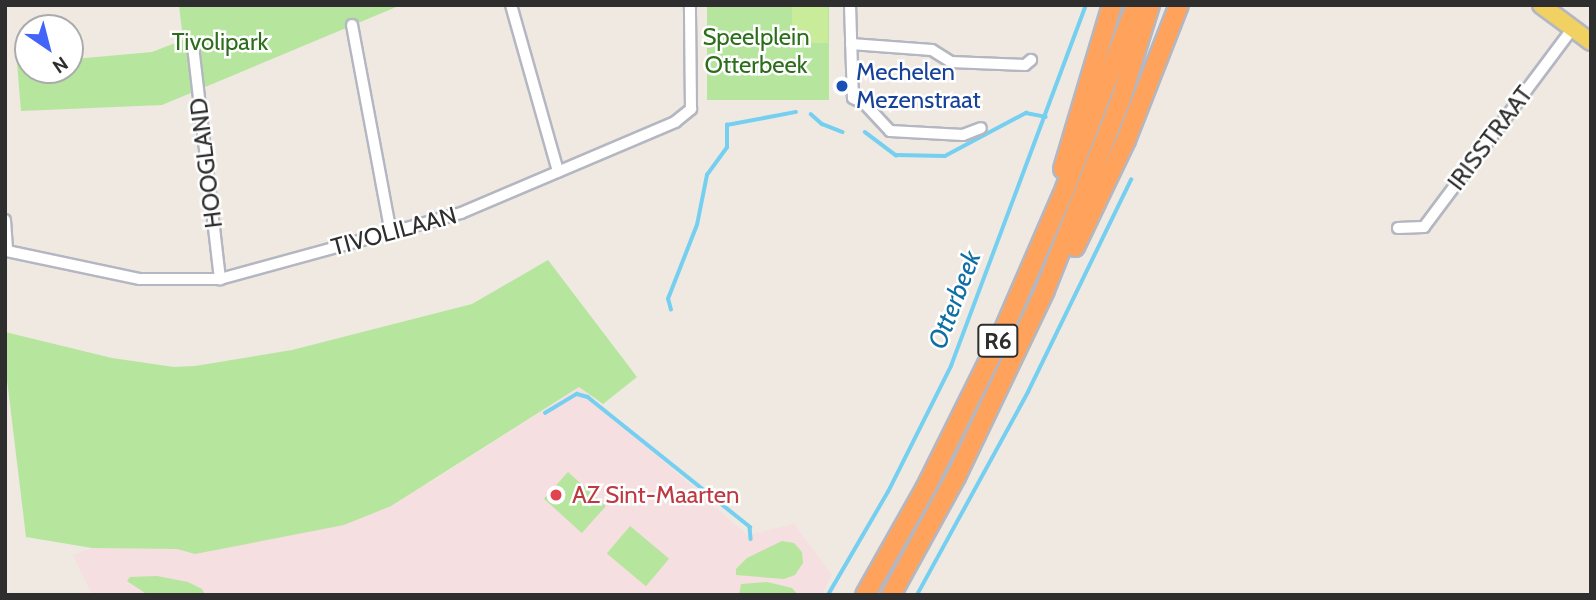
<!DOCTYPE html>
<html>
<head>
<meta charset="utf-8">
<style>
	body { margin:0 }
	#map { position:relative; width:1596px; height:600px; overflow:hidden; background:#efe9e1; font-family:Cabin,sans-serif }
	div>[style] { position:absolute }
	.medical>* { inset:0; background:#f5dfe0 }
	.green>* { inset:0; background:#b6e59e; transform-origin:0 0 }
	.pitch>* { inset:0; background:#c9ec9a; transform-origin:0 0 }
	.stream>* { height:3.5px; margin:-1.75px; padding:0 1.75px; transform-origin:1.75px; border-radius:1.75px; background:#75cff0 }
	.roads { filter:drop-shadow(2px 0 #b4b7c1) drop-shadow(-2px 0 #b4b7c1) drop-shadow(0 2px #b4b7c1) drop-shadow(0 -2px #b4b7c1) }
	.street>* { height:10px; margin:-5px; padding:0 5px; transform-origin:5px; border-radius:5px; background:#fff }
	.primary>* { height:16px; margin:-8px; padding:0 8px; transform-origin:8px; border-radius:8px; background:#f2d163 }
	.highway>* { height:18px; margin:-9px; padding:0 9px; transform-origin:9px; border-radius:9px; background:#ffa35c }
	.dots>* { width:19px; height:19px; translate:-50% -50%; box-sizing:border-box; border:4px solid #fff; border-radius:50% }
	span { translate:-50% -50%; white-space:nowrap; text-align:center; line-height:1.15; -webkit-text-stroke:5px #fff; paint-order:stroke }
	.shield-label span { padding:2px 5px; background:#fff; border:2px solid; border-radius:5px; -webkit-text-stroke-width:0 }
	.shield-label { font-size:23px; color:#2e2e2e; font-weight:700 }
	.park-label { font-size:24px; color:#2c6e1b }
	.transit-label { font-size:24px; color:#164399 }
	.left { translate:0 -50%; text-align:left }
	.street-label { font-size:24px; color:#2e2e2e }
	.health-label { font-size:24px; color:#be3a42 }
	.water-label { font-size:26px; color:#0d6fa3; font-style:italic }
	.frame { position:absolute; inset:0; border:7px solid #2e2e2e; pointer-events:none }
	.north { position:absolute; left:14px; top:14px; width:70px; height:70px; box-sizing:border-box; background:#fff; border:2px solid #ababab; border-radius:50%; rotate:145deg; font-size:19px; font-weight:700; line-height:28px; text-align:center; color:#2e2e2e }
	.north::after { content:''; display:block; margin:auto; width:24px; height:32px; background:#4264fb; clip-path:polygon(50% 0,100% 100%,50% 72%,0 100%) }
</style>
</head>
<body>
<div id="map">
	<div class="medical">
		<div style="clip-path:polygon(580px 387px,747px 535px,794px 524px,832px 575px,821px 595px,92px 595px,73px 555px,92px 548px,177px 549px,195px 554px,428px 484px)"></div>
	</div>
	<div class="green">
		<div style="clip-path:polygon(179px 5px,401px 5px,162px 105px,21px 111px,17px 63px,28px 63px,28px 70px,70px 70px,70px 60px,74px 59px,152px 52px,183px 40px)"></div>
		<div style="left:707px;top:5px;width:122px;height:95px"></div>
		<div style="clip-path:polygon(548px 260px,637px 377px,603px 404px,579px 387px,391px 506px,344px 525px,195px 554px,177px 549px,92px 548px,26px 537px,5px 363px,5px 332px,112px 358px,174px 367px,195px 366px,292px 350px,472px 304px)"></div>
		<div style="left:568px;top:472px;width:51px;height:36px;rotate:42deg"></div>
		<div style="left:630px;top:526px;width:51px;height:36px;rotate:40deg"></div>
		<div style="clip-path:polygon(782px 541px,794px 543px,802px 552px,803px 563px,795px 575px,784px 579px,736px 575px,736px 569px,747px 558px)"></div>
		<div style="clip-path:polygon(157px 576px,188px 582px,202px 589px,205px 595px,148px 595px,127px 581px,130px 577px)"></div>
		<div style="clip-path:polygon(767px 582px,792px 588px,798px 595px,739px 595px,741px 584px)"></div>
	</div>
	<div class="pitch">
		<div style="left:792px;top:5px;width:36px;height:38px"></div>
	</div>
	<div class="stream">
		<div style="left:811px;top:114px;width:15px;rotate:42deg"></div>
		<div style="left:822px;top:124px;width:22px;rotate:21deg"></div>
		<div style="left:865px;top:132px;width:39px;rotate:37deg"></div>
		<div style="left:896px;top:155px;width:49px;rotate:1.2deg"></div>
		<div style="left:945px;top:156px;width:92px;rotate:-28deg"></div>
		<div style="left:1026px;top:113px;width:20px;rotate:11deg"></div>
		<div style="left:671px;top:310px;width:11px;rotate:-105deg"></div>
		<div style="left:668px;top:299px;width:79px;rotate:-68.6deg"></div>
		<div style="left:697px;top:225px;width:51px;rotate:-78.7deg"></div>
		<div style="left:707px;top:175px;width:34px;rotate:-54deg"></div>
		<div style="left:727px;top:147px;width:22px;rotate:-90deg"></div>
		<div style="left:727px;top:125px;width:70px;rotate:-10.7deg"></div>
		<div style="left:545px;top:413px;width:37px;rotate:-31deg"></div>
		<div style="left:577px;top:394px;width:11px;rotate:15deg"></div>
		<div style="left:588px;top:397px;width:208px;rotate:38.7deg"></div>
		<div style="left:750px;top:527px;width:12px;rotate:85deg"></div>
		<div style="left:828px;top:595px;width:119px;rotate:-59.8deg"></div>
		<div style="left:888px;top:492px;width:141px;rotate:-63.4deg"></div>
		<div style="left:951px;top:366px;width:385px;rotate:-69.5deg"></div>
		<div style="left:917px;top:595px;width:231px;rotate:-61.3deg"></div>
		<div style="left:1028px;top:392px;width:236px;rotate:-64.1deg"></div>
	</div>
	<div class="roads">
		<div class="street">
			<div style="left:511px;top:5px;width:173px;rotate:74.2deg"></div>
			<div style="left:850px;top:5px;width:93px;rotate:88.2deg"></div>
			<div style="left:853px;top:98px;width:13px;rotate:27deg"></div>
			<div style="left:865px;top:104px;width:37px;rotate:47deg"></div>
			<div style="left:890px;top:131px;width:73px;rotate:3.1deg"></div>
			<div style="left:963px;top:135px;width:19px;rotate:-21deg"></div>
			<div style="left:352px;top:25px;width:213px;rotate:79.4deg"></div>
			<div style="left:851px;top:44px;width:81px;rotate:4.2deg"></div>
			<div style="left:932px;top:50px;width:22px;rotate:32deg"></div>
			<div style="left:951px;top:62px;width:74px;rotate:2.3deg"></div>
			<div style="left:1025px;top:65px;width:8px;rotate:-40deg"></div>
			<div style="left:193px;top:46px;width:235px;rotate:83.4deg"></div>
			<div style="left:5px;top:220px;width:31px;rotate:86deg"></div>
			<div style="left:7px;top:251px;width:136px;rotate:11.9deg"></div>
			<div style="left:140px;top:279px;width:80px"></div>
			<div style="left:220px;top:279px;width:250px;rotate:-15.3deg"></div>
			<div style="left:461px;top:213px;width:233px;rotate:-23deg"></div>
			<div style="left:675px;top:122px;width:21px;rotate:-39deg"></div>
			<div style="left:691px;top:109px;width:104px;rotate:-90.6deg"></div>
			<div style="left:1398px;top:228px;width:26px;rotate:-2deg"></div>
			<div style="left:1424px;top:227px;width:247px;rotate:-53.2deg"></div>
		</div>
		<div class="primary">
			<div style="left:1541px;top:5px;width:62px;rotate:36.5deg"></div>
		</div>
		<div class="highway">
			<div style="left:1063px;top:169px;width:171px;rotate:-73.4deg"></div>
			<div style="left:1075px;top:247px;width:119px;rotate:-64.5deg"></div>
			<div style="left:1126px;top:140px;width:145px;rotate:-68.6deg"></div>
			<div style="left:865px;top:595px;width:122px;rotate:-60.5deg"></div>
			<div style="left:925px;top:489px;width:171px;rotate:-63.6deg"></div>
			<div style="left:1001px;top:336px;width:153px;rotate:-66.5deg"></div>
			<div style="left:1062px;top:196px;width:205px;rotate:-68.8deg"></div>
			<div style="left:891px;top:595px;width:135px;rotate:-61.2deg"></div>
			<div style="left:956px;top:477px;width:207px;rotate:-64.5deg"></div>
			<div style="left:1045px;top:290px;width:202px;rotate:-68.3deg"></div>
			<div style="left:1120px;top:102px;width:102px;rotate:-72.8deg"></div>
		</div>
	</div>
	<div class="dots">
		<div style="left:842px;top:86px;background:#1a4fb4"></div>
		<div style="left:556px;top:495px;background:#e0444e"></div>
	</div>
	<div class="shield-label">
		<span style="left:998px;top:341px">R6</span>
	</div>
	<div class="park-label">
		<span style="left:756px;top:51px">Speelplein<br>Otterbeek</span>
		<span style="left:220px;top:42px">Tivolipark</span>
	</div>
	<div class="transit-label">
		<span class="left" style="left:856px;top:86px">Mechelen<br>Mezenstraat</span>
	</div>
	<div class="street-label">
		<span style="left:1490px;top:138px;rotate:-53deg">IRISSTRAAT</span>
		<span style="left:206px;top:163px;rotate:-97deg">HOOGLAND</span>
		<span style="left:394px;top:231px;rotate:-15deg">TIVOLILAAN</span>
	</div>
	<div class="health-label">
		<span class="left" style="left:572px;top:495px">AZ Sint-Maarten</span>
	</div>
	<div class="water-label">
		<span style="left:955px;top:300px;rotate:-69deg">Otterbeek</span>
	</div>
	<div class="frame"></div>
	<div class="north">N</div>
</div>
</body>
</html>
